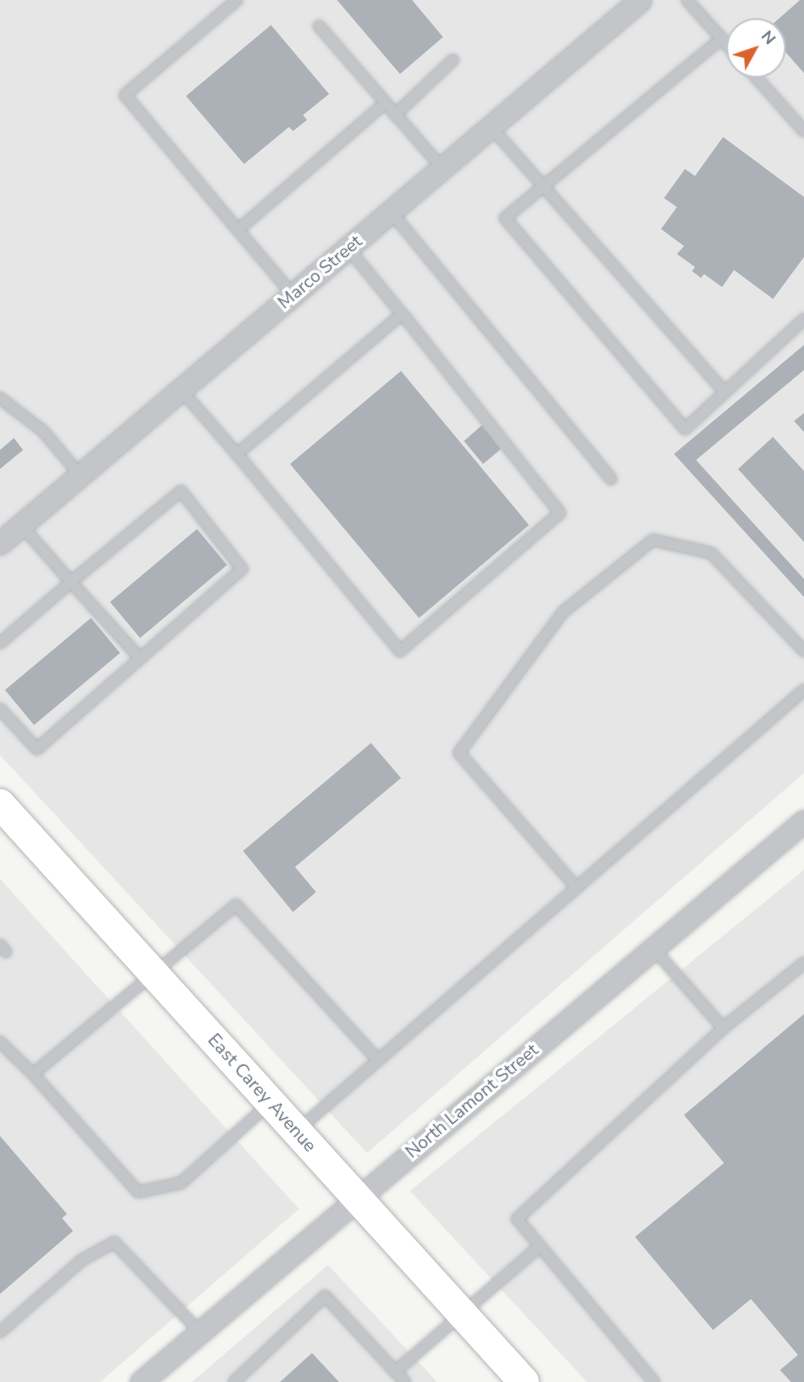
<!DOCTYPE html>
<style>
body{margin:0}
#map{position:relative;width:804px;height:1382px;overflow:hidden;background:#f5f5f1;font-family:"Nunito Sans",sans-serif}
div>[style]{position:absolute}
.built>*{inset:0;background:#e5e6e5}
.building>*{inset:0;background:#abb1b7}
.roads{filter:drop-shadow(0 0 2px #b3b7bb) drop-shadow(0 0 2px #b3b7bb)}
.lane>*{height:10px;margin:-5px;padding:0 5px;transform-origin:5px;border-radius:5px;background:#c3c5c9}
.street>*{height:21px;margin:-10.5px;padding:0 10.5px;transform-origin:10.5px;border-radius:10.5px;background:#c3c5c9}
.secondary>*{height:30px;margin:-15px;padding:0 15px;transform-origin:15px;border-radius:15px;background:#fff}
span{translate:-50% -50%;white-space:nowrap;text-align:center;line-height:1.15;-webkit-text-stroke:6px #fff;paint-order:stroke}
.street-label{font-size:18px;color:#657281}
.north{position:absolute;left:726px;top:18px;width:60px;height:60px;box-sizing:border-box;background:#fff;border:2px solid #c1c7cd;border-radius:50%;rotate:50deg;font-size:16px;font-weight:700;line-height:24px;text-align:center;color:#657281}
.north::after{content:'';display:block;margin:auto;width:21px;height:27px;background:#db622b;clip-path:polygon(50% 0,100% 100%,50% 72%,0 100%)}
</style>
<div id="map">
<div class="built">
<i style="clip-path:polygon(evenodd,0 0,804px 0,804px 773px,367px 1153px,0 755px,0 0,738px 30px,774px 30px,774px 66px,738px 66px,738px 30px)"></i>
<i style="clip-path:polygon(804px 870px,804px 1382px,587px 1382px,410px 1191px)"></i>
<i style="clip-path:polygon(0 879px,299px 1209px,100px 1382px,0 1382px)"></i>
<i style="clip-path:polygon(328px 1265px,437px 1382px,192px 1382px)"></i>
</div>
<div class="building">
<i style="clip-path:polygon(337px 0,412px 0,443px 37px,400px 74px)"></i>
<i style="clip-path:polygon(800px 0,804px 0,804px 73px,774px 39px,774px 30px,766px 30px)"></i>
<i style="clip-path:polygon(271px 25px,329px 94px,303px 115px,307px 120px,293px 131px,289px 127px,244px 164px,186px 96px)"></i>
<i style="clip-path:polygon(723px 137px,804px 197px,804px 257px,773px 299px,734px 270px,722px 287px,704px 274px,701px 278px,692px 271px,695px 267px,677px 254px,684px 246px,661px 229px,677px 207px,664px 198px,685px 169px,695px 176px)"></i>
<i style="clip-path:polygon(804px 345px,804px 370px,696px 460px,804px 579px,804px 597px,674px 454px)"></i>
<i style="clip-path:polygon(401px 371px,529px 525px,419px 618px,290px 464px)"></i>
<i style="clip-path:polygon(804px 413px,804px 432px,794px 421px)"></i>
<i style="clip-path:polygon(482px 425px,501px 449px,483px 464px,464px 441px)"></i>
<i style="clip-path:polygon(773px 437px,804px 471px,804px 542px,738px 469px)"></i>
<i style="clip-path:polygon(14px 438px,23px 450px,0 469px,0 450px)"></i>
<i style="clip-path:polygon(197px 529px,227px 565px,140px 638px,110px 602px)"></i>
<i style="clip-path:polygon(91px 618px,120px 653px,34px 725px,5px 690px)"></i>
<i style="clip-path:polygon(371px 743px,401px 778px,295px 867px,316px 892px,293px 912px,243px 851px)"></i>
<i style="clip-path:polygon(804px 1014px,804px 1382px,791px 1382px,780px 1370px,798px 1355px,751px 1299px,713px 1330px,635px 1237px,724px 1163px,684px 1115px)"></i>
<i style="clip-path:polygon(0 1136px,67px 1214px,62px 1218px,73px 1231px,0 1294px)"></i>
<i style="clip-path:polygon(312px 1353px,339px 1382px,280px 1382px)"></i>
</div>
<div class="roads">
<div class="lane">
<i style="left:237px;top:0;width:147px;rotate:139.7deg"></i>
<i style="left:125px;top:95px;width:176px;rotate:50.1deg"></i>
<i style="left:238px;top:230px;width:194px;rotate:-40.8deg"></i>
<i style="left:687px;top:0;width:76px;rotate:48.2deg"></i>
<i style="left:319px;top:26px;width:188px;rotate:49.1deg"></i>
<i style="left:722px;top:38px;width:282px;rotate:140.3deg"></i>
<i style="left:505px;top:218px;width:277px;rotate:49.5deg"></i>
<i style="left:685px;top:429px;width:162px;rotate:-42.7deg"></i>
<i style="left:746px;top:66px;width:87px;rotate:48.3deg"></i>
<i style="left:395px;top:115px;width:80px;rotate:-43.5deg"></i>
<i style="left:491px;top:127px;width:352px;rotate:48.6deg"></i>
<i style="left:391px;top:212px;width:346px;rotate:50.5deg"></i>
<i style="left:238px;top:230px;width:85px;rotate:49.8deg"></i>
<i style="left:181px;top:390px;width:85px;rotate:48.8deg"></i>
<i style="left:237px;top:454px;width:216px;rotate:-40.3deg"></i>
<i style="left:402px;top:314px;width:85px;rotate:-129.3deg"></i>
<i style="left:0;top:398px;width:54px;rotate:37.5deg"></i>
<i style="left:43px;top:431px;width:57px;rotate:49.9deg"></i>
<i style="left:237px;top:454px;width:256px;rotate:50.4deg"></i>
<i style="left:400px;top:651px;width:211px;rotate:-40.8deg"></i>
<i style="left:560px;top:513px;width:254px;rotate:-128.4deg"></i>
<i style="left:0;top:643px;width:94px;rotate:-40.7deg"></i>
<i style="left:71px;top:582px;width:103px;rotate:47.8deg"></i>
<i style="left:0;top:709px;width:54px;rotate:47.2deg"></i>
<i style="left:37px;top:749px;width:273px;rotate:-41.3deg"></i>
<i style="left:242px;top:569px;width:99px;rotate:-128deg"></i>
<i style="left:181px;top:491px;width:143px;rotate:140.4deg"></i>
<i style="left:71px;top:582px;width:76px;rotate:-131.3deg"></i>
<i style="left:576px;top:887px;width:178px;rotate:-131.1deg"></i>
<i style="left:459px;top:753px;width:175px;rotate:-53.6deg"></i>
<i style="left:563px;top:612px;width:115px;rotate:-38.7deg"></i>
<i style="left:653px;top:540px;width:59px;rotate:12.6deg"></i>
<i style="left:711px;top:553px;width:135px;rotate:46.5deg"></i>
<i style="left:0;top:945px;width:9px;rotate:49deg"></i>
<i style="left:653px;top:948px;width:106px;rotate:48.8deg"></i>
<i style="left:723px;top:1028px;width:104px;rotate:-38.7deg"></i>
<i style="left:0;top:1042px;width:46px;rotate:44.1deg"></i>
<i style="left:33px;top:1074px;width:264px;rotate:-39.8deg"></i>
<i style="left:236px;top:905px;width:209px;rotate:47.5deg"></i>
<i style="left:33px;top:1074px;width:158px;rotate:48.3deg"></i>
<i style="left:138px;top:1192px;width:44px;rotate:-11.8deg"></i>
<i style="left:181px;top:1183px;width:120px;rotate:-42deg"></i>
<i style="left:299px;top:1129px;width:669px;rotate:-41deg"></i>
<i style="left:0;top:1332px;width:109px;rotate:-41.3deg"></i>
<i style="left:82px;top:1260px;width:37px;rotate:-29deg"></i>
<i style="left:114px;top:1242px;width:126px;rotate:46.3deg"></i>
<i style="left:395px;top:1372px;width:192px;rotate:-41deg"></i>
<i style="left:234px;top:1382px;width:125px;rotate:-43.4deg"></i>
<i style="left:325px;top:1296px;width:117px;rotate:47.1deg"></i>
<i style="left:654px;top:1382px;width:213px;rotate:-130deg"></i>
<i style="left:517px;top:1219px;width:281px;rotate:-42.8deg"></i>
</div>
<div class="street">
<i style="left:0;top:543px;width:839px;rotate:-40.31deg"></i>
<i style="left:141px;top:1382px;width:868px;rotate:-40.24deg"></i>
</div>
<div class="secondary">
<i style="left:0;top:804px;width:780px;rotate:47.81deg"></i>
</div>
</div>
<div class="street-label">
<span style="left:320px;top:272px;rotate:-40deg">Marco Street</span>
<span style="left:262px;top:1093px;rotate:48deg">East Carey Avenue</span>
<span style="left:472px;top:1101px;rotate:-40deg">North Lamont Street</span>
</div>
<div class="north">N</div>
</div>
